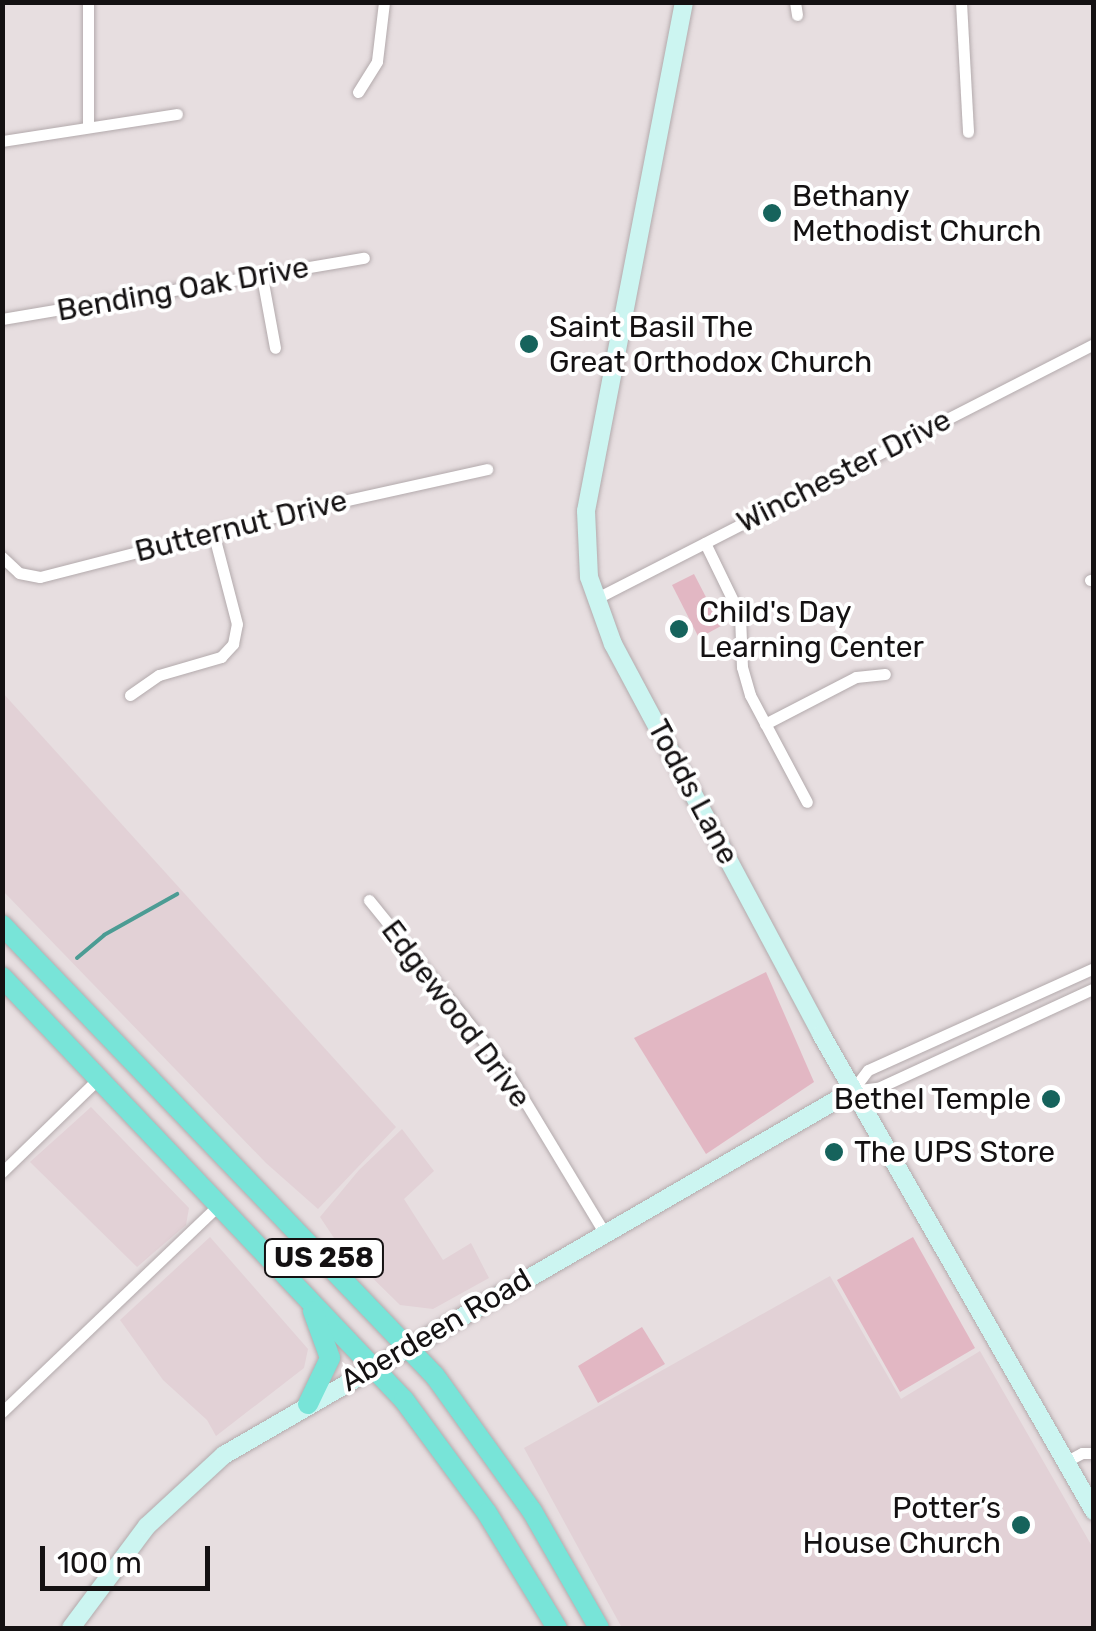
<!DOCTYPE html>
<meta charset="utf-8">
<style>
body{margin:0}
#map{position:relative;width:1096px;height:1631px;overflow:hidden;background:#e7dee0;font-family:Rubik,sans-serif}
div>[style]{position:absolute}
.built>*{inset:0;background:#e2d1d6}
.green>*{inset:0;background:#e2b7c3}
.stream>*{height:4px;margin:-2px;padding:0 2px;transform-origin:2px;border-radius:2px;background:#4c9c94}
.roads{filter:drop-shadow(0 0 2px #b3aaac) drop-shadow(0 0 2px #b3aaac)}
.minor>*{height:11px;margin:-5.5px;padding:0 5.5px;transform-origin:5.5px;border-radius:5.5px;background:#fff}
.secondary>*{height:18px;margin:-9px;padding:0 9px;transform-origin:9px;border-radius:9px;background:#ccf5f1}
.trunk>*{height:20px;margin:-10px;padding:0 10px;transform-origin:10px;border-radius:10px;background:#78e4d8}
.dots>*{width:28px;height:28px;translate:-50% -50%;box-sizing:border-box;border:5px solid #fff;border-radius:50%}
span{translate:-50% -50%;white-space:nowrap;text-align:center;line-height:1.15;-webkit-text-stroke:8px #fff;paint-order:stroke}
.shield-label span{padding:2px 8px;background:#fff;border:2px solid;border-radius:8px;-webkit-text-stroke-width:0}
.shield-label{font-size:28px;color:#141112;font-weight:700}
.poi-label{font-size:30px;color:#141112}
.left{translate:0 -50%;text-align:left}
.right{translate:-100% -50%;text-align:right}
.street-label{font-size:30px;color:#141112}
.frame{position:absolute;inset:0;border:5px solid #141112;pointer-events:none}
.scale{position:absolute;left:40px;top:1546px;width:170px;height:45px;box-sizing:border-box;border:5px solid #141112;border-top:0;padding-left:12px;font-size:30px;line-height:35px;white-space:nowrap;color:#141112;-webkit-text-stroke:8px #fff;paint-order:stroke}
</style>
<div id="map">
<div class="built">
<i style="clip-path:polygon(2px 692px,396px 1127px,318px 1209px,266px 1163px,3px 891px)"></i>
<i style="clip-path:polygon(91px 1107px,189px 1208px,186px 1225px,137px 1267px,30px 1162px)"></i>
<i style="clip-path:polygon(402px 1129px,434px 1171px,404px 1199px,443px 1260px,471px 1243px,489px 1278px,433px 1309px,400px 1305px,338px 1244px,320px 1217px,359px 1170px)"></i>
<i style="clip-path:polygon(210px 1237px,308px 1349px,304px 1368px,216px 1436px,207px 1420px,163px 1380px,120px 1320px)"></i>
<i style="clip-path:polygon(830px 1276px,901px 1399px,980px 1351px,1093px 1548px,1093px 1628px,622px 1628px,524px 1448px)"></i>
</div>
<div class="green">
<i style="clip-path:polygon(694px 574px,721px 626px,699px 638px,672px 585px)"></i>
<i style="clip-path:polygon(766px 972px,814px 1082px,706px 1154px,634px 1038px)"></i>
<i style="clip-path:polygon(913px 1237px,975px 1348px,900px 1392px,837px 1280px)"></i>
<i style="clip-path:polygon(642px 1327px,665px 1364px,598px 1403px,578px 1366px)"></i>
</div>
<div class="stream">
<i style="left:77px;top:958px;width:35px;rotate:-40deg"></i>
<i style="left:104px;top:935px;width:84px;rotate:-29.3deg"></i>
</div>
<div class="roads">
<div class="minor">
<i style="left:795px;top:2px;width:13px;rotate:81deg"></i>
<i style="left:961px;top:2px;width:130px;rotate:86.9deg"></i>
<i style="left:358px;top:92px;width:36px;rotate:-58deg"></i>
<i style="left:377px;top:61px;width:59px;rotate:-83.2deg"></i>
<i style="left:88px;top:127px;width:125px;rotate:-90deg"></i>
<i style="left:2px;top:141px;width:177px;rotate:-8.8deg"></i>
<i style="left:262px;top:277px;width:72px;rotate:79.6deg"></i>
<i style="left:2px;top:319px;width:367px;rotate:-9.6deg"></i>
<i style="left:705px;top:543px;width:80px;rotate:64.1deg"></i>
<i style="left:740px;top:615px;width:52px;rotate:87.8deg"></i>
<i style="left:742px;top:667px;width:29px;rotate:74deg"></i>
<i style="left:750px;top:695px;width:121px;rotate:62deg"></i>
<i style="left:2px;top:557px;width:23px;rotate:43deg"></i>
<i style="left:19px;top:573px;width:21px;rotate:11deg"></i>
<i style="left:40px;top:577px;width:257px;rotate:-14.4deg"></i>
<i style="left:289px;top:513px;width:203px;rotate:-12.5deg"></i>
<i style="left:1090px;top:580px;width:4px;rotate:-14deg"></i>
<i style="left:595px;top:599px;width:560px;rotate:-27.07deg"></i>
<i style="left:130px;top:695px;width:35px;rotate:-35deg"></i>
<i style="left:159px;top:675px;width:65px;rotate:-16.2deg"></i>
<i style="left:221px;top:657px;width:18px;rotate:-47deg"></i>
<i style="left:233px;top:644px;width:20px;rotate:-79deg"></i>
<i style="left:237px;top:624px;width:95px;rotate:-104.6deg"></i>
<i style="left:765px;top:724px;width:102px;rotate:-27.3deg"></i>
<i style="left:856px;top:677px;width:29px;rotate:-6deg"></i>
<i style="left:369px;top:900px;width:216px;rotate:51deg"></i>
<i style="left:505px;top:1068px;width:192px;rotate:58.9deg"></i>
<i style="left:852px;top:1091px;width:26px;rotate:-53deg"></i>
<i style="left:868px;top:1070px;width:248px;rotate:-24.3deg"></i>
<i style="left:852px;top:1091px;width:26px;rotate:-7deg"></i>
<i style="left:878px;top:1088px;width:238px;rotate:-24.8deg"></i>
<i style="left:2px;top:1172px;width:135px;rotate:-44.1deg"></i>
<i style="left:2px;top:1412px;width:301px;rotate:-43.7deg"></i>
<i style="left:1065px;top:1462px;width:19px;rotate:-28deg"></i>
<i style="left:1082px;top:1453px;width:12px"></i>
</div>
<div class="secondary">
<i style="left:684px;top:2px;width:518px;rotate:100.9deg"></i>
<i style="left:586px;top:511px;width:66px;rotate:87.4deg"></i>
<i style="left:589px;top:577px;width:71px;rotate:70.3deg"></i>
<i style="left:613px;top:644px;width:442px;rotate:61.9deg"></i>
<i style="left:821px;top:1034px;width:550px;rotate:60.22deg"></i>
<i style="left:71px;top:1628px;width:127px;rotate:-53.3deg"></i>
<i style="left:147px;top:1526px;width:105px;rotate:-42.7deg"></i>
<i style="left:224px;top:1455px;width:726px;rotate:-30.1deg"></i>
</div>
<div class="trunk">
<i style="left:2px;top:925px;width:625px;rotate:46.17deg"></i>
<i style="left:435px;top:1376px;width:166px;rotate:54.3deg"></i>
<i style="left:532px;top:1511px;width:135px;rotate:60.2deg"></i>
<i style="left:2px;top:977px;width:584px;rotate:46.46deg"></i>
<i style="left:404px;top:1400px;width:140px;rotate:53.7deg"></i>
<i style="left:487px;top:1513px;width:135px;rotate:58.7deg"></i>
<i style="left:308px;top:1404px;width:51px;rotate:-64.4deg"></i>
<i style="left:330px;top:1358px;width:50px;rotate:-109.9deg"></i>
</div>
</div>
<div class="dots">
<i style="left:772px;top:213px;background:#16635c"></i>
<i style="left:529px;top:344px;background:#16635c"></i>
<i style="left:679px;top:629px;background:#16635c"></i>
<i style="left:1051px;top:1099px;background:#16635c"></i>
<i style="left:834px;top:1152px;background:#16635c"></i>
<i style="left:1021px;top:1525px;background:#16635c"></i>
</div>
<div class="shield-label">
<span style="left:324px;top:1258px">US 258</span>
</div>
<div class="poi-label">
<span class="left" style="left:792px;top:213px">Bethany<br>Methodist Church</span>
<span class="left" style="left:549px;top:344px">Saint Basil The<br>Great Orthodox Church</span>
<span class="left" style="left:699px;top:629px">Child's Day<br>Learning Center</span>
<span class="right" style="left:1031px;top:1099px">Bethel Temple</span>
<span class="left" style="left:854px;top:1152px">The UPS Store</span>
<span class="right" style="left:1001px;top:1525px">Potter’s<br>House Church</span>
</div>
<div class="street-label">
<span style="left:183px;top:289px;rotate:-10deg">Bending Oak Drive</span>
<span style="left:844px;top:471px;rotate:-27deg">Winchester Drive</span>
<span style="left:241px;top:526px;rotate:-14deg">Butternut Drive</span>
<span style="left:693px;top:792px;rotate:62deg">Todds Lane</span>
<span style="left:456px;top:1014px;rotate:53deg">Edgewood Drive</span>
<span style="left:436px;top:1330px;rotate:-30deg">Aberdeen Road</span>
</div>
<div class="frame"></div>
<div class="scale">100 m</div>
</div>
